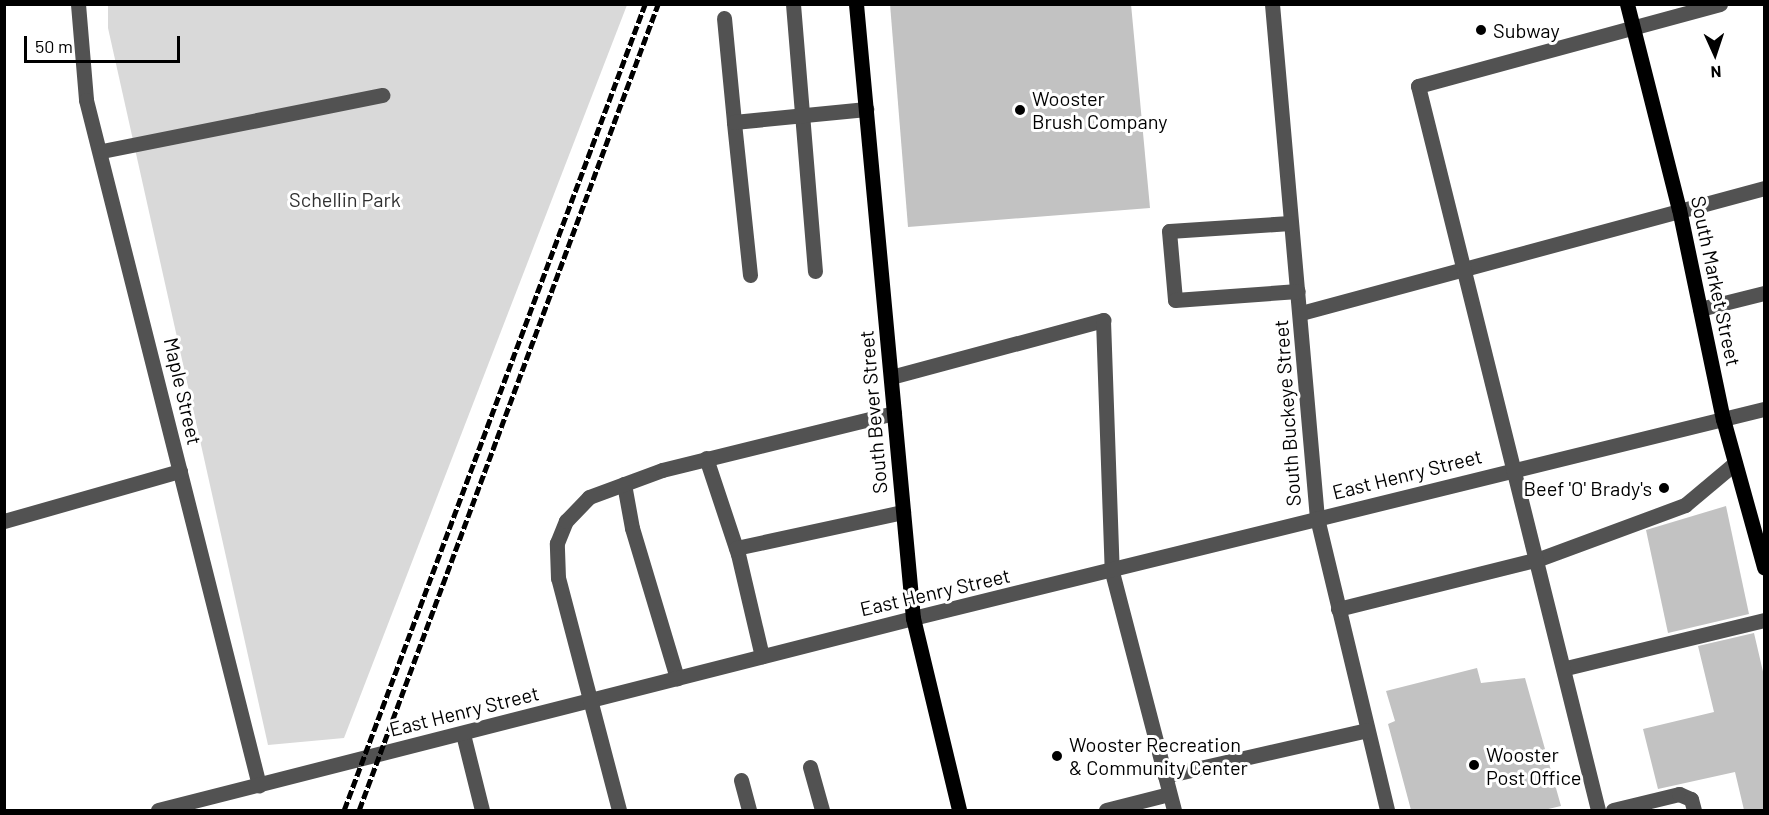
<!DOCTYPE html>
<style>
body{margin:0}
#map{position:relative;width:1769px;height:815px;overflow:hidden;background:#fff;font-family:Barlow,sans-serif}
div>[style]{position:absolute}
.green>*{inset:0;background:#d9d9d9}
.building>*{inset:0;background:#c2c2c2}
.minor>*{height:15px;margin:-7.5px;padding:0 7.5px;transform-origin:7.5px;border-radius:7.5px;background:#525252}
.major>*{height:15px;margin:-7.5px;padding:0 7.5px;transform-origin:7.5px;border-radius:7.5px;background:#000}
.rail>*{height:4.5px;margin-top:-2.25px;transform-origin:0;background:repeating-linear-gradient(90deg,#000 0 9px,transparent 0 12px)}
.dots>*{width:16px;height:16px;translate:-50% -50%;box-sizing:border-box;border:3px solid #fff;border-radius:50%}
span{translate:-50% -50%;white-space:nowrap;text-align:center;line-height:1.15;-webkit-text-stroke:6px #fff;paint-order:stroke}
.poi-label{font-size:20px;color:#000}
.left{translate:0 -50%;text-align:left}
.right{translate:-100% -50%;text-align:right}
.park-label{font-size:20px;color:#303030}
.street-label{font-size:20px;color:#000}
.frame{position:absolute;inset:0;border:6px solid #000;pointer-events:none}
.north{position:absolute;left:1685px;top:24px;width:60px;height:60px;-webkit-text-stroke:4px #fff;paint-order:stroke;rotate:177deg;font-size:16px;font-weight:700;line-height:24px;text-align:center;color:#000}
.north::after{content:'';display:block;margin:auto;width:21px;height:27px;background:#000;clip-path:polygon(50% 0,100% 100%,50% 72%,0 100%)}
.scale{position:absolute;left:24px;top:36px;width:156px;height:27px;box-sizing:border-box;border:3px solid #000;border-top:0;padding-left:8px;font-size:18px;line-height:21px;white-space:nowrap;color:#000;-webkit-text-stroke:4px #fff;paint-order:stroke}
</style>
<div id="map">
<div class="green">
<i style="clip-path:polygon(108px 5px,627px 5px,344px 738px,268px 745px,108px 28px)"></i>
</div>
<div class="building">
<i style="clip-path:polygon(890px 4px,1131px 4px,1150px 208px,908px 227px)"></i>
<i style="clip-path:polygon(1726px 506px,1749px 614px,1668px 633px,1646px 530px)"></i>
<i style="clip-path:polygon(1754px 633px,1764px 676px,1764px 810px,1744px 810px,1735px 772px,1658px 789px,1643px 729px,1714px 712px,1698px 646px)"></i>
<i style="clip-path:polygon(1477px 668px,1481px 683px,1525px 678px,1561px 806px,1544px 810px,1411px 810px,1388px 724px,1395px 721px,1386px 691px)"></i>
</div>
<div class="minor">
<i style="left:78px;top:4px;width:96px;rotate:85.2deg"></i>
<i style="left:86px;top:100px;width:707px;rotate:75.83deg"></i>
<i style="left:793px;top:4px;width:268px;rotate:85.3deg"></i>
<i style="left:1272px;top:4px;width:516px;rotate:85deg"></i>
<i style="left:1317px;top:518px;width:300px;rotate:76.5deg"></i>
<i style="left:724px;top:18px;width:104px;rotate:84.5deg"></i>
<i style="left:102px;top:151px;width:286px;rotate:-11.3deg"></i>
<i style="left:1290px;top:223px;width:121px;rotate:176.2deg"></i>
<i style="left:1169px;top:231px;width:69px;rotate:85deg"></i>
<i style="left:1175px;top:300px;width:123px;rotate:-4.2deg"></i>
<i style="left:750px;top:275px;width:154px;rotate:-96deg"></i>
<i style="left:734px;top:122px;width:133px;rotate:-5.6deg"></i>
<i style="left:1700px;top:309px;width:66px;rotate:-14deg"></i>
<i style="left:1301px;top:313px;width:480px;rotate:-15.1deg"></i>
<i style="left:891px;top:377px;width:220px;rotate:-15deg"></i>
<i style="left:1103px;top:320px;width:252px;rotate:88deg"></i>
<i style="left:1112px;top:572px;width:246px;rotate:75.4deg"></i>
<i style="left:706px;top:458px;width:101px;rotate:71.6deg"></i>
<i style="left:738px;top:554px;width:105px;rotate:76.8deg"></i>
<i style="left:624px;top:484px;width:45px;rotate:79.7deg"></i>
<i style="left:632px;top:528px;width:157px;rotate:73.3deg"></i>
<i style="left:4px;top:521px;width:183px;rotate:-15.9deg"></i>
<i style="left:736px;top:548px;width:171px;rotate:-12.2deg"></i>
<i style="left:1338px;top:609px;width:207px;rotate:-14deg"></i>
<i style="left:1539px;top:559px;width:156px;rotate:-20.3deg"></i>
<i style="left:1685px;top:505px;width:65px;rotate:-40deg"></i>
<i style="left:1566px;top:668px;width:204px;rotate:-13.6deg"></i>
<i style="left:463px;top:734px;width:78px;rotate:76deg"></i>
<i style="left:810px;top:767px;width:45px;rotate:74.4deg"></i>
<i style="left:1165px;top:776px;width:207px;rotate:-12.8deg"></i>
<i style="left:741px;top:780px;width:31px;rotate:75deg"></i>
<i style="left:158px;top:810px;width:779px;rotate:-14.27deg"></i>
<i style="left:913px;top:618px;width:876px;rotate:-13.8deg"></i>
<i style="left:619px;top:810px;width:240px;rotate:-104.7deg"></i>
<i style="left:558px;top:578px;width:35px;rotate:-92deg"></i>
<i style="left:557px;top:543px;width:24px;rotate:-68deg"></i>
<i style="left:566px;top:521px;width:33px;rotate:-46deg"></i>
<i style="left:589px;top:497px;width:78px;rotate:-20.3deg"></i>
<i style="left:662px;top:470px;width:239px;rotate:-13.8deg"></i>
<i style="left:1106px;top:810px;width:65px;rotate:-14.3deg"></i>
<i style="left:1598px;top:810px;width:746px;rotate:-103.96deg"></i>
<i style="left:1418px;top:86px;width:313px;rotate:-15.2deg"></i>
<i style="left:1613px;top:810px;width:68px;rotate:-13.6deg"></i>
<i style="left:1679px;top:794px;width:13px;rotate:23deg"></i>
<i style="left:1691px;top:799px;width:11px;rotate:75deg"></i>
</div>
<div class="major">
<i style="left:856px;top:4px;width:617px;rotate:84.7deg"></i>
<i style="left:913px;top:618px;width:197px;rotate:76.5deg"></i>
<i style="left:1627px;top:4px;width:211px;rotate:75.8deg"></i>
<i style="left:1679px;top:209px;width:215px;rotate:78.2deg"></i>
<i style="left:1723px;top:419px;width:154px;rotate:74.5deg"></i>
</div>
<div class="rail">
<i style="left:344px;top:810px;width:860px;rotate:-69.52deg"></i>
<i style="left:359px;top:810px;width:860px;rotate:-69.65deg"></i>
</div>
<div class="dots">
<i style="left:1481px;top:30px;background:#000"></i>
<i style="left:1020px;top:110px;background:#000"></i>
<i style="left:1664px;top:488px;background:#000"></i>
<i style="left:1057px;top:756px;background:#000"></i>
<i style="left:1474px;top:765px;background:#000"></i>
</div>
<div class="poi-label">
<span class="left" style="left:1493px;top:30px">Subway</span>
<span class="left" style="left:1032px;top:110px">Wooster<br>Brush Company</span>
<span class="right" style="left:1652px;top:488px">Beef 'O' Brady's</span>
<span class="left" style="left:1069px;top:756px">Wooster Recreation<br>&amp; Community Center</span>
<span class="left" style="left:1486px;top:766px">Wooster<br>Post Office</span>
</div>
<div class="park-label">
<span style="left:345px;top:199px">Schellin Park</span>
</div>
<div class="street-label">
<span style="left:1716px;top:281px;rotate:78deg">South Market Street</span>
<span style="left:183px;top:391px;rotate:77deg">Maple Street</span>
<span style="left:873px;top:412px;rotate:-95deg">South Bever Street</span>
<span style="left:1287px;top:413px;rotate:-94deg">South Buckeye Street</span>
<span style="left:1407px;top:474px;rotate:-14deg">East Henry Street</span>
<span style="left:935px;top:592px;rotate:-13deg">East Henry Street</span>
<span style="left:464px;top:711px;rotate:-14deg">East Henry Street</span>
</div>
<div class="frame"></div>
<div class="north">N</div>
<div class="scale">50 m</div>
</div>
